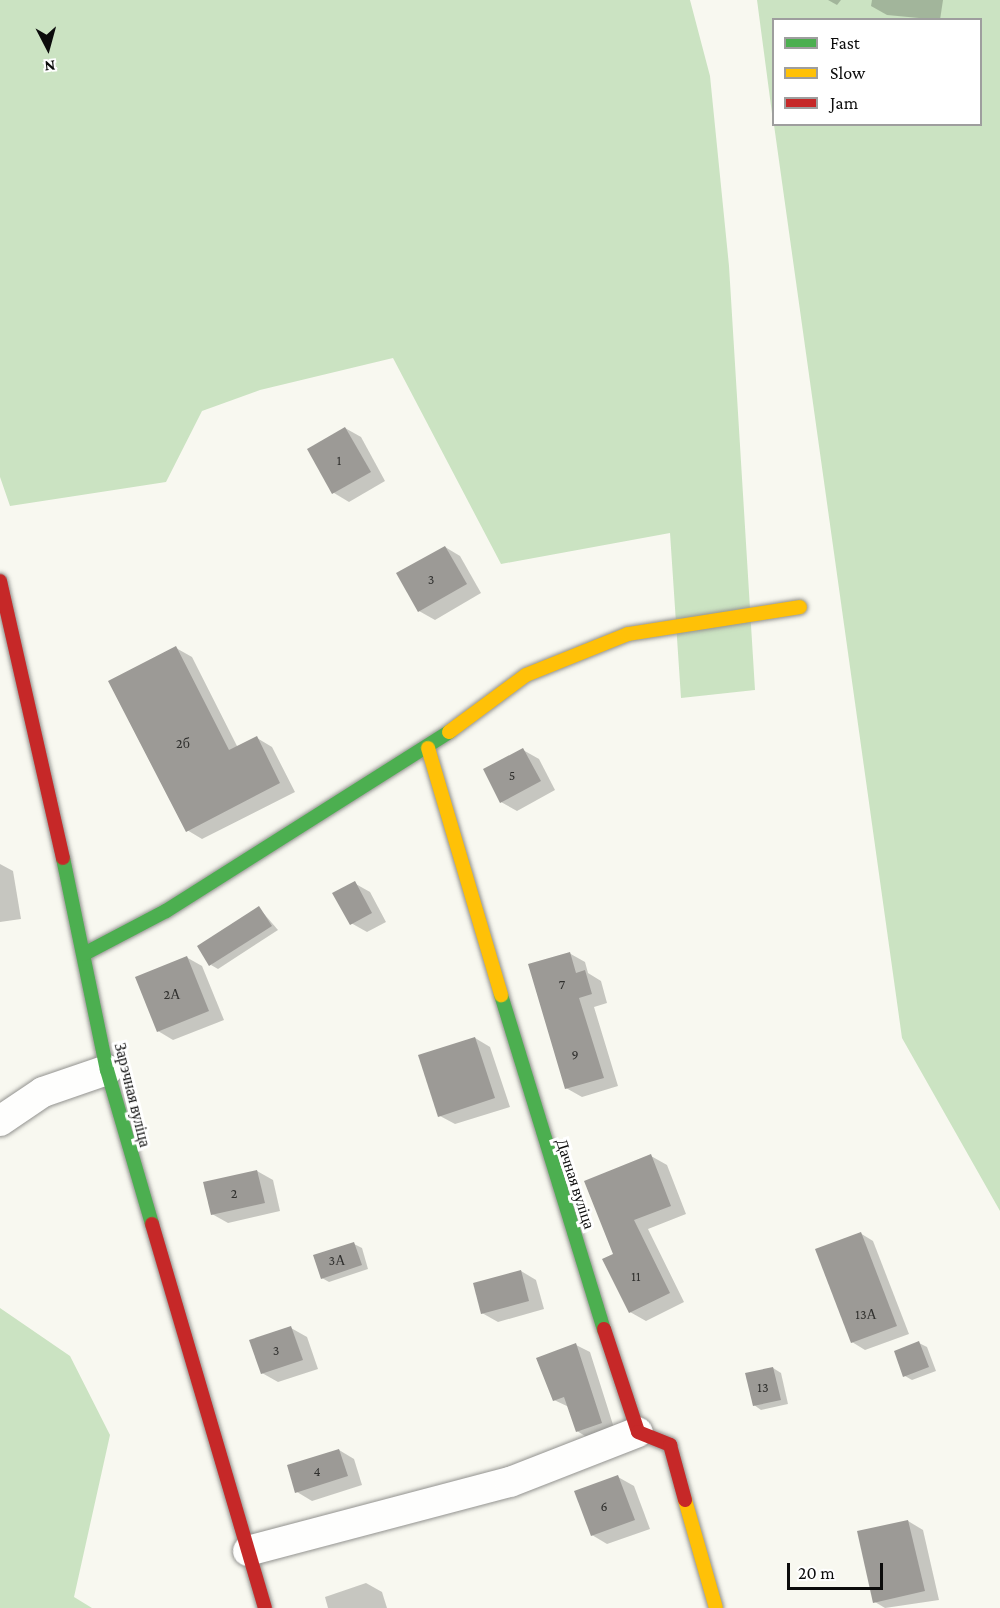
<!DOCTYPE html>
<meta charset="utf-8">
<style>
body{margin:0}
#map{position:relative;width:1000px;height:1608px;overflow:hidden;background:#f8f8f0;font-family:"Crimson Pro",serif}
div>[style]{position:absolute}
.forest>*{inset:0;background:#cbe3c2}
.shadow>*{inset:0;background:#0003}
.building>*{inset:0;background:#9c9a96}
.roads{filter:drop-shadow(0 0 2px #92928f) drop-shadow(0 0 2px #92928f)}
.street>*{height:30px;margin:-15px;padding:0 15px;transform-origin:15px;border-radius:15px;background:#fefefd}
.fast>*{height:14px;margin:-7px;padding:0 7px;transform-origin:7px;border-radius:7px;background:#4caf50}
.slow>*{height:14px;margin:-7px;padding:0 7px;transform-origin:7px;border-radius:7px;background:#ffc107}
.jam>*{height:14px;margin:-7px;padding:0 7px;transform-origin:7px;border-radius:7px;background:#c62828}
span{translate:-50% -50%;white-space:nowrap;text-align:center;line-height:1.15;-webkit-text-stroke:6px #fff;paint-order:stroke}
.number-label{font-size:14px;color:#30302e}
.number-label span{-webkit-text-stroke-width:0}
.street-label{font-size:16px;color:#0c0c0c}
.legend{position:absolute;left:772px;top:18px;width:210px;height:108px;box-sizing:border-box;background:#fff;border:2px solid #9e9e9e;margin:0;padding:8px 10px;list-style:none;font-size:18px;color:#0c0c0c}
.legend li{display:flex;align-items:center;gap:12px;height:30px}
.legend b{width:30px;border:2px solid #9e9e9e}
.north{position:absolute;left:18px;top:18px;width:60px;height:60px;-webkit-text-stroke:4px #fff;paint-order:stroke;rotate:174deg;font-size:16px;font-weight:700;line-height:24px;text-align:center;color:#0c0c0c}
.north::after{content:'';display:block;margin:auto;width:21px;height:27px;background:#0c0c0c;clip-path:polygon(50% 0,100% 100%,50% 72%,0 100%)}
.scale{position:absolute;left:787px;top:1563px;width:96px;height:27px;box-sizing:border-box;border:3px solid #0c0c0c;border-top:0;padding-left:8px;font-size:18px;line-height:21px;white-space:nowrap;color:#0c0c0c;-webkit-text-stroke:4px #fff;paint-order:stroke}
</style>
<div id="map">
<div class="forest">
<i style="clip-path:polygon(0 0,690px 0,710px 76px,729px 266px,755px 690px,681px 698px,670px 533px,501px 564px,393px 358px,260px 390px,202px 411px,166px 482px,10px 506px,0 477px)"></i>
<i style="clip-path:polygon(757px 0,1000px 0,1000px 1211px,902px 1038px,774px 125px,980px 124px,980px 20px,774px 20px,773px 121px)"></i>
<i style="clip-path:polygon(0 1308px,70px 1356px,110px 1435px,74px 1597px,92px 1608px,0 1608px)"></i>
</div>
<div class="shadow">
<i style="clip-path:polygon(828px 0,841px 0,837px 5px)"></i>
<i style="clip-path:polygon(872px 0,943px 0,940px 20px,887px 15px,871px 6px)"></i>
<i style="clip-path:polygon(345px 428px,361px 437px,385px 481px,349px 502px,334px 493px)"></i>
<i style="clip-path:polygon(445px 547px,460px 556px,481px 593px,435px 620px,419px 611px)"></i>
<i style="clip-path:polygon(176px 648px,192px 657px,238px 748px,257px 738px,272px 747px,295px 792px,202px 839px,187px 830px)"></i>
<i style="clip-path:polygon(523px 750px,539px 759px,555px 790px,517px 811px,501px 802px)"></i>
<i style="clip-path:polygon(0 864px,13px 871px,21px 919px,0 922px)"></i>
<i style="clip-path:polygon(354px 883px,370px 892px,386px 922px,367px 932px,351px 923px)"></i>
<i style="clip-path:polygon(259px 908px,278px 930px,218px 969px,211px 965px)"></i>
<i style="clip-path:polygon(569px 953px,585px 962px,588px 973px,601px 981px,607px 1003px,594px 1007px,618px 1086px,582px 1097px,566px 1088px)"></i>
<i style="clip-path:polygon(186px 957px,202px 966px,224px 1020px,173px 1040px,158px 1031px)"></i>
<i style="clip-path:polygon(475px 1038px,490px 1047px,510px 1107px,455px 1124px,440px 1116px)"></i>
<i style="clip-path:polygon(651px 1156px,667px 1165px,686px 1214px,648px 1229px,684px 1302px,646px 1321px,630px 1312px,615px 1255px)"></i>
<i style="clip-path:polygon(257px 1171px,273px 1180px,280px 1211px,228px 1223px,212px 1214px)"></i>
<i style="clip-path:polygon(860px 1233px,873px 1241px,909px 1334px,865px 1350px,852px 1342px)"></i>
<i style="clip-path:polygon(354px 1244px,362px 1248px,368px 1269px,329px 1282px,322px 1278px)"></i>
<i style="clip-path:polygon(521px 1271px,536px 1280px,544px 1309px,498px 1322px,482px 1313px)"></i>
<i style="clip-path:polygon(291px 1328px,307px 1337px,318px 1369px,278px 1382px,262px 1373px)"></i>
<i style="clip-path:polygon(919px 1343px,927px 1347px,936px 1371px,912px 1380px,905px 1376px)"></i>
<i style="clip-path:polygon(576px 1345px,590px 1352px,615px 1431px,590px 1439px,577px 1431px,569px 1407px,554px 1400px)"></i>
<i style="clip-path:polygon(773px 1368px,781px 1373px,788px 1404px,761px 1410px,754px 1405px)"></i>
<i style="clip-path:polygon(339px 1450px,354px 1459px,362px 1485px,312px 1501px,297px 1492px)"></i>
<i style="clip-path:polygon(618px 1477px,634px 1486px,650px 1529px,607px 1544px,592px 1535px)"></i>
<i style="clip-path:polygon(908px 1521px,923px 1530px,939px 1600px,885px 1608px,875px 1602px)"></i>
<i style="clip-path:polygon(366px 1583px,382px 1592px,387px 1608px,328px 1608px,325px 1597px)"></i>
</div>
<div class="building">
<i style="clip-path:polygon(345px 427px,371px 472px,332px 494px,307px 449px)"></i>
<i style="clip-path:polygon(445px 546px,467px 584px,418px 612px,396px 573px)"></i>
<i style="clip-path:polygon(176px 646px,229px 750px,257px 736px,280px 783px,186px 832px,108px 681px)"></i>
<i style="clip-path:polygon(523px 748px,541px 781px,500px 803px,483px 769px)"></i>
<i style="clip-path:polygon(355px 881px,372px 913px,350px 925px,332px 893px)"></i>
<i style="clip-path:polygon(259px 906px,272px 926px,209px 966px,197px 946px)"></i>
<i style="clip-path:polygon(570px 952px,576px 973px,585px 970px,592px 994px,579px 998px,604px 1078px,565px 1089px,528px 964px)"></i>
<i style="clip-path:polygon(187px 956px,209px 1011px,157px 1032px,135px 977px)"></i>
<i style="clip-path:polygon(475px 1037px,495px 1098px,438px 1117px,418px 1055px)"></i>
<i style="clip-path:polygon(651px 1154px,671px 1206px,634px 1220px,670px 1293px,629px 1313px,602px 1259px,613px 1254px,584px 1181px)"></i>
<i style="clip-path:polygon(257px 1170px,265px 1203px,211px 1215px,203px 1182px)"></i>
<i style="clip-path:polygon(861px 1232px,897px 1326px,851px 1343px,815px 1249px)"></i>
<i style="clip-path:polygon(354px 1242px,362px 1265px,321px 1279px,313px 1255px)"></i>
<i style="clip-path:polygon(521px 1270px,529px 1301px,481px 1314px,473px 1283px)"></i>
<i style="clip-path:polygon(291px 1326px,303px 1360px,261px 1374px,249px 1340px)"></i>
<i style="clip-path:polygon(919px 1341px,929px 1367px,903px 1377px,894px 1351px)"></i>
<i style="clip-path:polygon(576px 1343px,602px 1423px,576px 1432px,564px 1397px,553px 1401px,536px 1358px)"></i>
<i style="clip-path:polygon(773px 1367px,781px 1400px,753px 1406px,745px 1373px)"></i>
<i style="clip-path:polygon(339px 1449px,348px 1476px,295px 1493px,287px 1465px)"></i>
<i style="clip-path:polygon(618px 1475px,635px 1520px,591px 1536px,574px 1491px)"></i>
<i style="clip-path:polygon(908px 1520px,925px 1591px,873px 1603px,857px 1531px)"></i>
</div>
<div class="roads">
<div class="street">
<i style="left:0;top:1121px;width:52px;rotate:-34deg"></i>
<i style="left:43px;top:1092px;width:68px;rotate:-19deg"></i>
<i style="left:248px;top:1551px;width:271px;rotate:-14.8deg"></i>
<i style="left:510px;top:1482px;width:137px;rotate:-21.3deg"></i>
</div>
<div class="fast">
<i style="left:63px;top:858px;width:217px;rotate:78.3deg"></i>
<i style="left:107px;top:1070px;width:160px;rotate:73.7deg"></i>
<i style="left:84px;top:954px;width:93px;rotate:-27.7deg"></i>
<i style="left:166px;top:911px;width:335px;rotate:-32.3deg"></i>
<i style="left:501px;top:995px;width:350px;rotate:72.9deg"></i>
</div>
<div class="slow">
<i style="left:449px;top:732px;width:96px;rotate:-36.5deg"></i>
<i style="left:526px;top:675px;width:110px;rotate:-21.9deg"></i>
<i style="left:628px;top:634px;width:174px;rotate:-8.9deg"></i>
<i style="left:428px;top:748px;width:258px;rotate:73.5deg"></i>
<i style="left:685px;top:1500px;width:112px;rotate:74deg"></i>
</div>
<div class="jam">
<i style="left:0;top:581px;width:284px;rotate:77.2deg"></i>
<i style="left:152px;top:1224px;width:400px;rotate:73.6deg"></i>
<i style="left:604px;top:1329px;width:108px;rotate:71.7deg"></i>
<i style="left:638px;top:1432px;width:35px;rotate:22deg"></i>
<i style="left:670px;top:1445px;width:57px;rotate:74.7deg"></i>
</div>
</div>
<div class="number-label">
<span style="left:339px;top:460px">1</span>
<span style="left:431px;top:579px">3</span>
<span style="left:183px;top:743px">2б</span>
<span style="left:512px;top:775px">5</span>
<span style="left:562px;top:984px">7</span>
<span style="left:172px;top:994px">2А</span>
<span style="left:575px;top:1054px">9</span>
<span style="left:234px;top:1193px">2</span>
<span style="left:337px;top:1260px">3А</span>
<span style="left:636px;top:1276px">11</span>
<span style="left:866px;top:1314px">13А</span>
<span style="left:276px;top:1350px">3</span>
<span style="left:763px;top:1387px">13</span>
<span style="left:317px;top:1471px">4</span>
<span style="left:604px;top:1506px">6</span>
</div>
<div class="street-label">
<span style="left:132px;top:1095px;rotate:76deg">Зарэчная вуліца</span>
<span style="left:575px;top:1184px;rotate:72deg">Дачная вуліца</span>
</div>
<ul class="legend">
<li><b style="height:8px;background:#4caf50"></b>Fast</li>
<li><b style="height:8px;background:#ffc107"></b>Slow</li>
<li><b style="height:8px;background:#c62828"></b>Jam</li>
</ul>
<div class="north">N</div>
<div class="scale">20 m</div>
</div>
